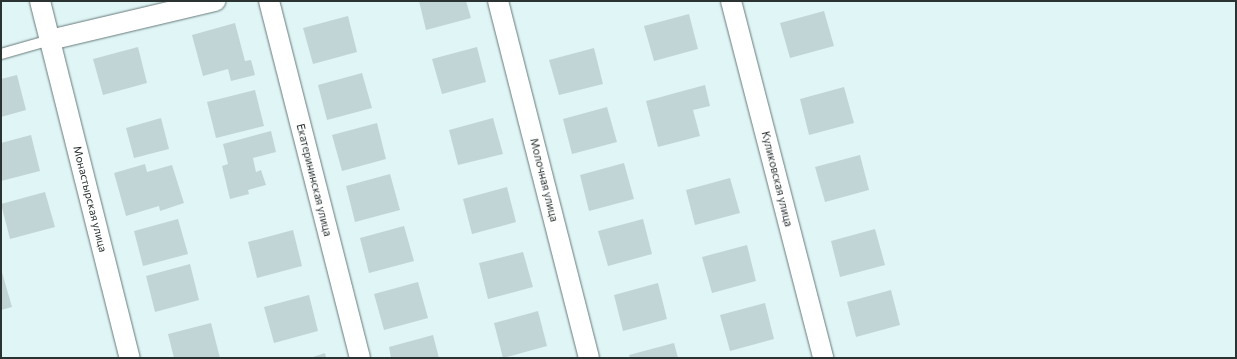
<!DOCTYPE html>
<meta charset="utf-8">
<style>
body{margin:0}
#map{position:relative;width:1237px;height:359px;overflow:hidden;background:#e0f5f6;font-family:Commissioner,sans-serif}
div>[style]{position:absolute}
.building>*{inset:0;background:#c1d5d6}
.roads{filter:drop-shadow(0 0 1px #667979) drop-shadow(0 0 1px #667979)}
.lane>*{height:10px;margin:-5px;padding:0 5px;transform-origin:5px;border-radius:5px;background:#fff}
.street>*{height:20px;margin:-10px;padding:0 10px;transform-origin:10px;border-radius:10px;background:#fff}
span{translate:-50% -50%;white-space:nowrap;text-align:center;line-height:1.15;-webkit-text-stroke:3px #fff;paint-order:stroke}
.street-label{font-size:11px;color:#2a3232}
.frame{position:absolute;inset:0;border:2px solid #2a3232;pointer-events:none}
</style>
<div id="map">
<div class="building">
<i style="clip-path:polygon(419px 1px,466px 1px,471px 18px,426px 30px)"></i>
<i style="clip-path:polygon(824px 11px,834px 46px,790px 58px,780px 23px)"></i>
<i style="clip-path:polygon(689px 14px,698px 49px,654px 61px,644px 26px)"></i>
<i style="clip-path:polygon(348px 16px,357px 52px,313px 64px,303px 28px)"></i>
<i style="clip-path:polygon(235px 23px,245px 61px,251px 60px,255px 75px,231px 81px,228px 69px,203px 76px,192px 35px)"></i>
<i style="clip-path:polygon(138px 47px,147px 83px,103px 95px,93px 59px)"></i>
<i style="clip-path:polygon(477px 47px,486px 82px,442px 94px,432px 59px)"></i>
<i style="clip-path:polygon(594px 48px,603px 84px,559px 95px,549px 60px)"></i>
<i style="clip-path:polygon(362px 73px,372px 108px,327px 120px,318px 85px)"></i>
<i style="clip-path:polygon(17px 75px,26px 110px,1px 117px,1px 79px)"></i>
<i style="clip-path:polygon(705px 85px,710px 106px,693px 110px,700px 136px,658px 147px,646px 101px)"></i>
<i style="clip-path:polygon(844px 87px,854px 123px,809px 135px,800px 99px)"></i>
<i style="clip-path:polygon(255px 90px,264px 126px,216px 138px,207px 102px)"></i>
<i style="clip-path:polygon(607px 107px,617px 142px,572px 154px,563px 119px)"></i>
<i style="clip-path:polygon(161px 118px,169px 149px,134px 158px,126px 128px)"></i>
<i style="clip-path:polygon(493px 118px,503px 154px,458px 165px,449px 130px)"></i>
<i style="clip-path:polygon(377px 123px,386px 159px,342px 171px,332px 135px)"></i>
<i style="clip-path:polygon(271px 131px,276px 152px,253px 158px,256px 172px,261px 170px,266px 185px,248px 190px,249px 194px,230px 199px,222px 166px,228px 164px,223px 144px)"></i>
<i style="clip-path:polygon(31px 135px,40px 171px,1px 181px,1px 143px)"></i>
<i style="clip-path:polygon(860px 155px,869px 190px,825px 202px,815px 167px)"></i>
<i style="clip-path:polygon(624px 163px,634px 199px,589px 211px,580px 175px)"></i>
<i style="clip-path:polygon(145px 164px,147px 172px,172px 165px,184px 203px,160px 211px,159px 206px,126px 216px,114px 173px)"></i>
<i style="clip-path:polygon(390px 174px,400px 210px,355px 222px,346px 186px)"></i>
<i style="clip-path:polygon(730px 178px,740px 213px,695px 225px,686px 190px)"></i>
<i style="clip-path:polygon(507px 187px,516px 222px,472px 234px,463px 199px)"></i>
<i style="clip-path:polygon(45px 192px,55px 227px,10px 239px,1px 204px)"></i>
<i style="clip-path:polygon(178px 219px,188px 254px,143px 266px,134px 231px)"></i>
<i style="clip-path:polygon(643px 219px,652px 254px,608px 266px,598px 231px)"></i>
<i style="clip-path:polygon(404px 226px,414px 261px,369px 273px,360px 238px)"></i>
<i style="clip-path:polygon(875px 229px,885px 265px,840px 277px,831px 241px)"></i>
<i style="clip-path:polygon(293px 230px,302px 266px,257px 278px,248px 242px)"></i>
<i style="clip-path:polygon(747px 245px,756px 281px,712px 293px,702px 257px)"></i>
<i style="clip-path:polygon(523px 252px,533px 287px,488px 299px,479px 263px)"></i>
<i style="clip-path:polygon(190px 264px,199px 300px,155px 312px,146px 276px)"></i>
<i style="clip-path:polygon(1px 269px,12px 307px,1px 310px)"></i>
<i style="clip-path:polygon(418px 282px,428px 318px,384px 330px,374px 294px)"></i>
<i style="clip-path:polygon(658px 283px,667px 319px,623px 331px,614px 295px)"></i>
<i style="clip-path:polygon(891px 290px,900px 325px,856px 337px,847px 302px)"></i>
<i style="clip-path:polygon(309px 295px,318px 331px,274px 343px,264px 307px)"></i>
<i style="clip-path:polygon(765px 303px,774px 339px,730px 351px,720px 315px)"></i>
<i style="clip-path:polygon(538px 311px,547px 346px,503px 358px,494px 323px)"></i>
<i style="clip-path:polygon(211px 323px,220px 358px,174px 358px,168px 334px)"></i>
<i style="clip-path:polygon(433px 335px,439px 358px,391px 358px,389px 347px)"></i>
<i style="clip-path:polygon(674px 343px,678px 358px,630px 358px,629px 355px)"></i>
<i style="clip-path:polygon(325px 353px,326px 358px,310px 358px)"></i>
</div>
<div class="roads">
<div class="lane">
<i style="left:1px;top:54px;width:51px;rotate:-15.9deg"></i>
</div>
<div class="street">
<i style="left:40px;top:1px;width:368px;rotate:75.9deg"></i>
<i style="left:269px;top:1px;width:368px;rotate:75.7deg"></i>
<i style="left:498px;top:1px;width:368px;rotate:75.7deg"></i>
<i style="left:731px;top:1px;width:369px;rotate:75.5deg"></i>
<i style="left:50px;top:40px;width:170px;rotate:-13.3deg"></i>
</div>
</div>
<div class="street-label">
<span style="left:777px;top:179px;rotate:76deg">Куликовская улица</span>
<span style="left:314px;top:180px;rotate:76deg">Екатерининская улица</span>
<span style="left:544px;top:180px;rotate:76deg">Молочная улица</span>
<span style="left:90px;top:199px;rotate:76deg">Монастырская улица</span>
</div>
<div class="frame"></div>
</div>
